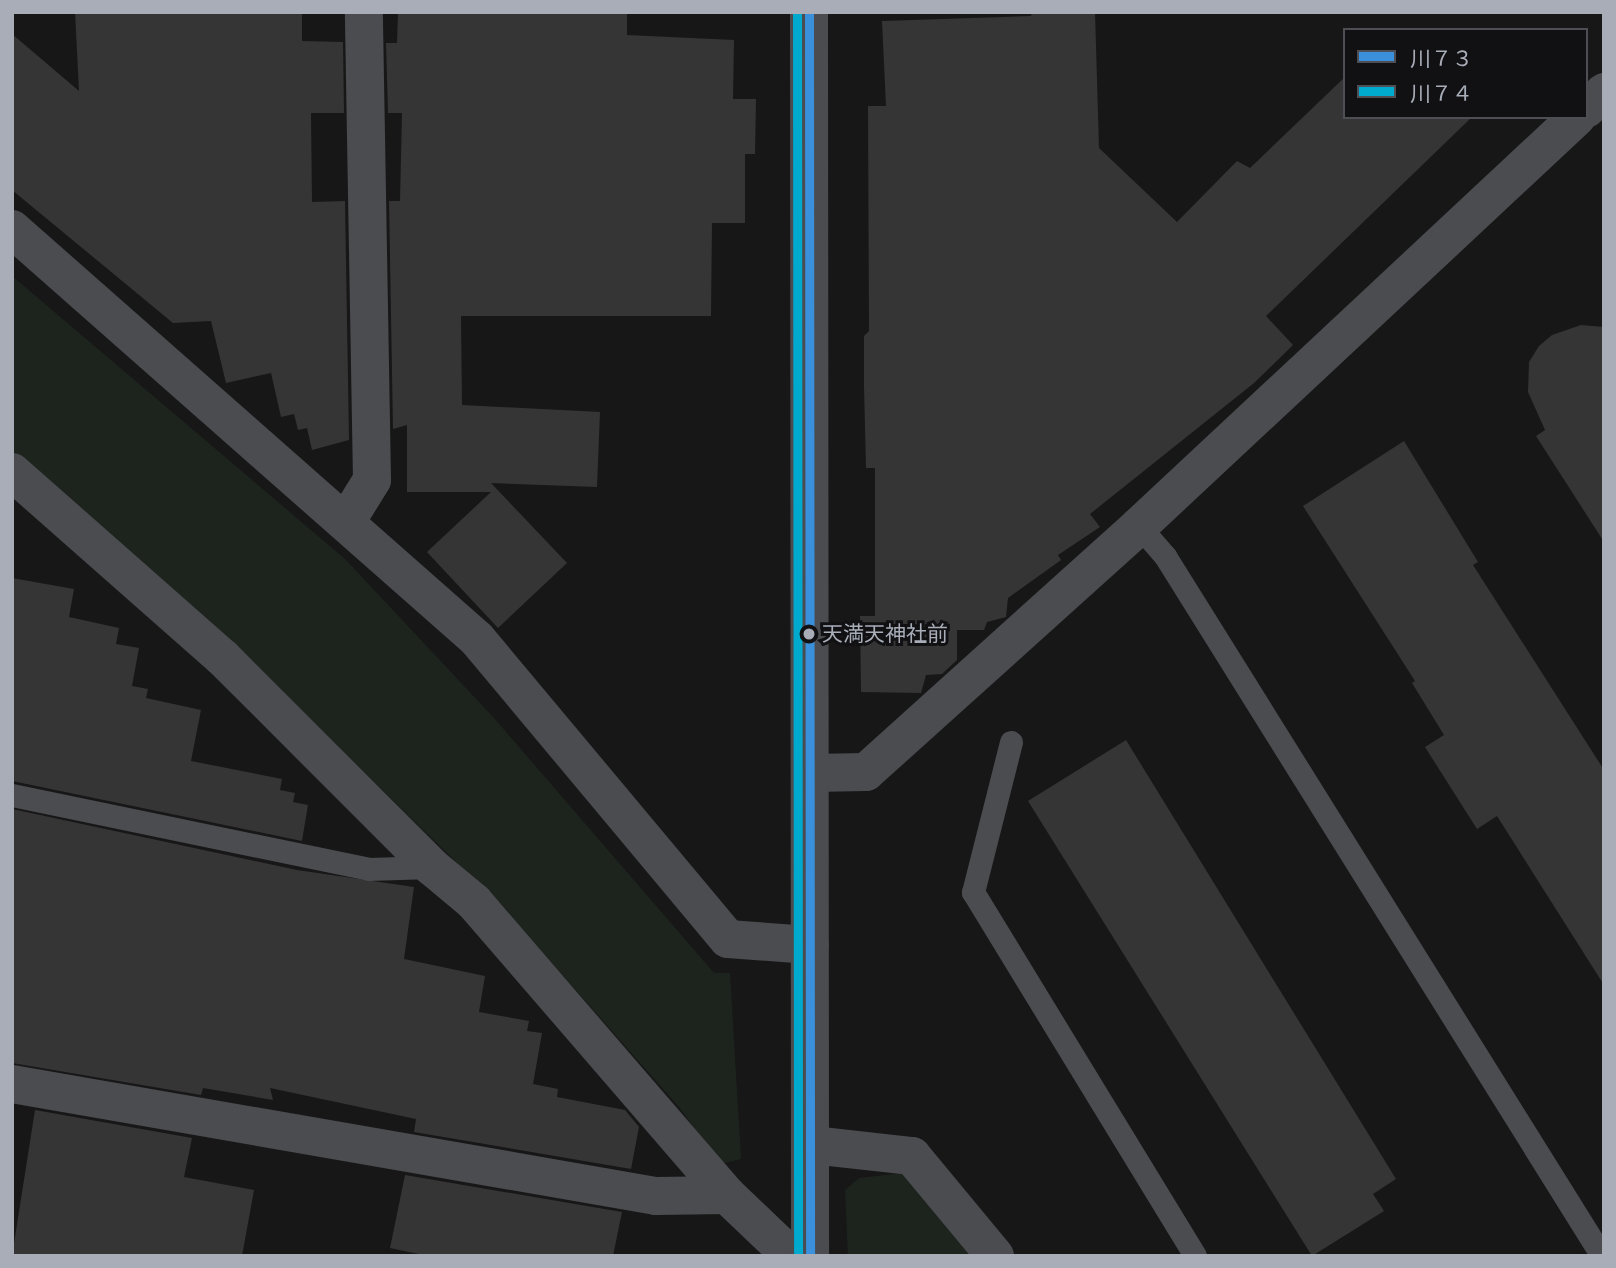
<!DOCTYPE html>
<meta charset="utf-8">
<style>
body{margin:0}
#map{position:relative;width:1616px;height:1268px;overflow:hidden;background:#171717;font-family:"Space Grotesk","Noto Sans JP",sans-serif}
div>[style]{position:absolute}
.green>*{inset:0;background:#1d241e}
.building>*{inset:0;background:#353536}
.service>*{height:23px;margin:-11.5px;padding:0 11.5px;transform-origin:11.5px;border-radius:11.5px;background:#4b4c50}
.minor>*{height:38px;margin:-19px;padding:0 19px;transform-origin:19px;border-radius:19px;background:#4b4c50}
.tertiary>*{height:38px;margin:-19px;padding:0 19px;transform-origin:19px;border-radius:19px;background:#4b4c50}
.bus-1>*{height:9px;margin:-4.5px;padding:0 4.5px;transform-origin:4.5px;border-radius:4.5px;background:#3a90db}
.bus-2>*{height:9px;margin:-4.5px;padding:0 4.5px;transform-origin:4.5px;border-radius:4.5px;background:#00a9ce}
.dots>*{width:19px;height:19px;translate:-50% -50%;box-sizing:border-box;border:4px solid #111113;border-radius:50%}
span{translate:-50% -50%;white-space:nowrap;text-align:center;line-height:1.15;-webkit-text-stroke:6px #111113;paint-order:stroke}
.bus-label{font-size:21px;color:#a8adb8}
.left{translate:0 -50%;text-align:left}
.frame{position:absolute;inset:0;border:14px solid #a8adb8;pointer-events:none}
.legend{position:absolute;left:1343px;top:28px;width:245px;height:91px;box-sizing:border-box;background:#111113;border:2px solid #4d4f55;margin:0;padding:9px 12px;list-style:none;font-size:21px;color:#a8adb8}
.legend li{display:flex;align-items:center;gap:14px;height:35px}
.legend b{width:35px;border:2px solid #4d4f55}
</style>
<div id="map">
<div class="green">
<i style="clip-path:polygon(12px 276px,345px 559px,494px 718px,714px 973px,730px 973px,741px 1159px,720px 1164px,679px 1107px,505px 910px,255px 665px,162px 590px,12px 453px)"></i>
<i style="clip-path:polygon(903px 1173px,971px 1256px,848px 1256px,845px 1190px,859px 1178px)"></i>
</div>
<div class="building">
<i style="clip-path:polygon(75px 12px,302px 12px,302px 41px,343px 42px,344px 113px,311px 113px,312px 202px,345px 201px,349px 440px,312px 450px,307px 428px,298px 430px,294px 414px,281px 417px,271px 373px,226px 383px,211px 321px,173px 323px,12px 190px,12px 34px,79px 91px)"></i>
<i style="clip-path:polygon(398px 12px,627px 12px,627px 35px,734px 40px,733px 99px,756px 99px,755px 154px,745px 154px,745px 223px,712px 223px,711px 316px,461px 316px,462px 405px,600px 412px,597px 487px,491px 483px,567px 563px,498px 628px,427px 552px,491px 492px,407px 492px,407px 425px,393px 429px,389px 201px,400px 201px,402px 113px,388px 113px,386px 43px,397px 43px)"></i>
<i style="clip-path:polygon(1032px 12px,1095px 12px,1099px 148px,1177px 222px,1237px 161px,1250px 168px,1345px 77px,1345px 117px,1472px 117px,1266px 316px,1293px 345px,1254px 383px,1090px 514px,1100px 527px,1058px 555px,1061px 560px,1008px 598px,1006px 617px,987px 622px,984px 630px,957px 630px,957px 660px,942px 674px,926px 675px,921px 693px,861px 692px,860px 616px,875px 616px,875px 468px,866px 468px,864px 387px,864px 336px,869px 331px,868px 106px,886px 106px,882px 21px,1031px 16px)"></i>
<i style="clip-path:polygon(1581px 325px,1604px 327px,1604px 542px,1536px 436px,1545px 430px,1528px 392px,1529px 362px,1539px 346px,1552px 335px)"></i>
<i style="clip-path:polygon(1404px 441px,1478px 562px,1473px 565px,1604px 770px,1604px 985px,1497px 816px,1477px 829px,1425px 747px,1444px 735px,1412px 683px,1415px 681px,1303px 506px)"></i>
<i style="clip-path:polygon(12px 578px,74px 589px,69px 617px,119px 628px,116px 644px,139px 648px,132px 686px,148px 689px,146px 698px,201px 710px,191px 761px,282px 779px,280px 790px,295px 793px,293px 802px,308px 805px,302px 841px,12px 781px)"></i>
<i style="clip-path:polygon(1126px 740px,1396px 1179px,1373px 1194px,1384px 1211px,1312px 1256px,1028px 801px)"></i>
<i style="clip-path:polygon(12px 809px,297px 870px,414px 887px,404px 959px,485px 976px,479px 1012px,529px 1021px,527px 1031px,542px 1033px,533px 1084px,558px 1089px,557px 1097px,625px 1110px,639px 1127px,631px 1169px,414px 1132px,416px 1119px,270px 1088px,273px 1100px,203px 1088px,201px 1095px,12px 1063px)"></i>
<i style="clip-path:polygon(35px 1110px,192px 1138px,184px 1177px,254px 1190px,242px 1256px,12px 1256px)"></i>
<i style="clip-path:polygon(405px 1175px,622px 1212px,613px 1256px,428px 1256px,390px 1248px)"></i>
</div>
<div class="service">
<i style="left:1139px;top:526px;width:40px;rotate:49deg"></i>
<i style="left:1165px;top:556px;width:825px;rotate:58.02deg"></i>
<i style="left:1011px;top:742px;width:155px;rotate:104.2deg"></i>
<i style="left:973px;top:892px;width:426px;rotate:58.6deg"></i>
<i style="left:12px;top:795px;width:364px;rotate:11.7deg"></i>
<i style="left:368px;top:869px;width:64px;rotate:-1.8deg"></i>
</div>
<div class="minor">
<i style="left:1586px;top:109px;width:25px;rotate:-43deg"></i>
<i style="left:12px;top:229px;width:620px;rotate:41.4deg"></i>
<i style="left:477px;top:639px;width:391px;rotate:50.1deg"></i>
<i style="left:728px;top:939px;width:82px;rotate:4.2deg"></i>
<i style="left:12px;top:472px;width:280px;rotate:41.4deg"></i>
<i style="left:222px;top:657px;width:297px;rotate:45deg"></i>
<i style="left:432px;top:867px;width:55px;rotate:39.8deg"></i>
<i style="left:474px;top:902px;width:387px;rotate:49.2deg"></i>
<i style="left:727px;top:1195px;width:88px;rotate:43.6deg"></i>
<i style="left:346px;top:522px;width:49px;rotate:-58.2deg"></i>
<i style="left:372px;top:480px;width:468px;rotate:-91deg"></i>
<i style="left:812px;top:773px;width:54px;rotate:-1.1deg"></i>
<i style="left:866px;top:772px;width:367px;rotate:-42deg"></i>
<i style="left:1139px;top:526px;width:599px;rotate:-43.04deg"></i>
<i style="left:12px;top:1084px;width:654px;rotate:9.87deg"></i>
<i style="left:656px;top:1196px;width:71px;rotate:-0.8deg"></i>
<i style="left:812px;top:1145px;width:101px;rotate:6.3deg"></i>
<i style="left:912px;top:1156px;width:130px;rotate:50.3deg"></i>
</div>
<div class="tertiary">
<i style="left:809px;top:12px;width:1244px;rotate:89.95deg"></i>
</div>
<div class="bus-1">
<i style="left:809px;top:12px;width:1244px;rotate:89.95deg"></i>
</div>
<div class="bus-2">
<i style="left:797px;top:12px;width:1244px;rotate:89.95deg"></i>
</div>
<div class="dots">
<i style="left:809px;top:634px;background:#a8adb8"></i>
</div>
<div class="bus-label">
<span class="left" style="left:822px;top:634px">天満天神社前</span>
</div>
<div class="frame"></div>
<ul class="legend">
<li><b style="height:9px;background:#3a90db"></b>川７３</li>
<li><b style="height:9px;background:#00a9ce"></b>川７４</li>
</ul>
</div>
